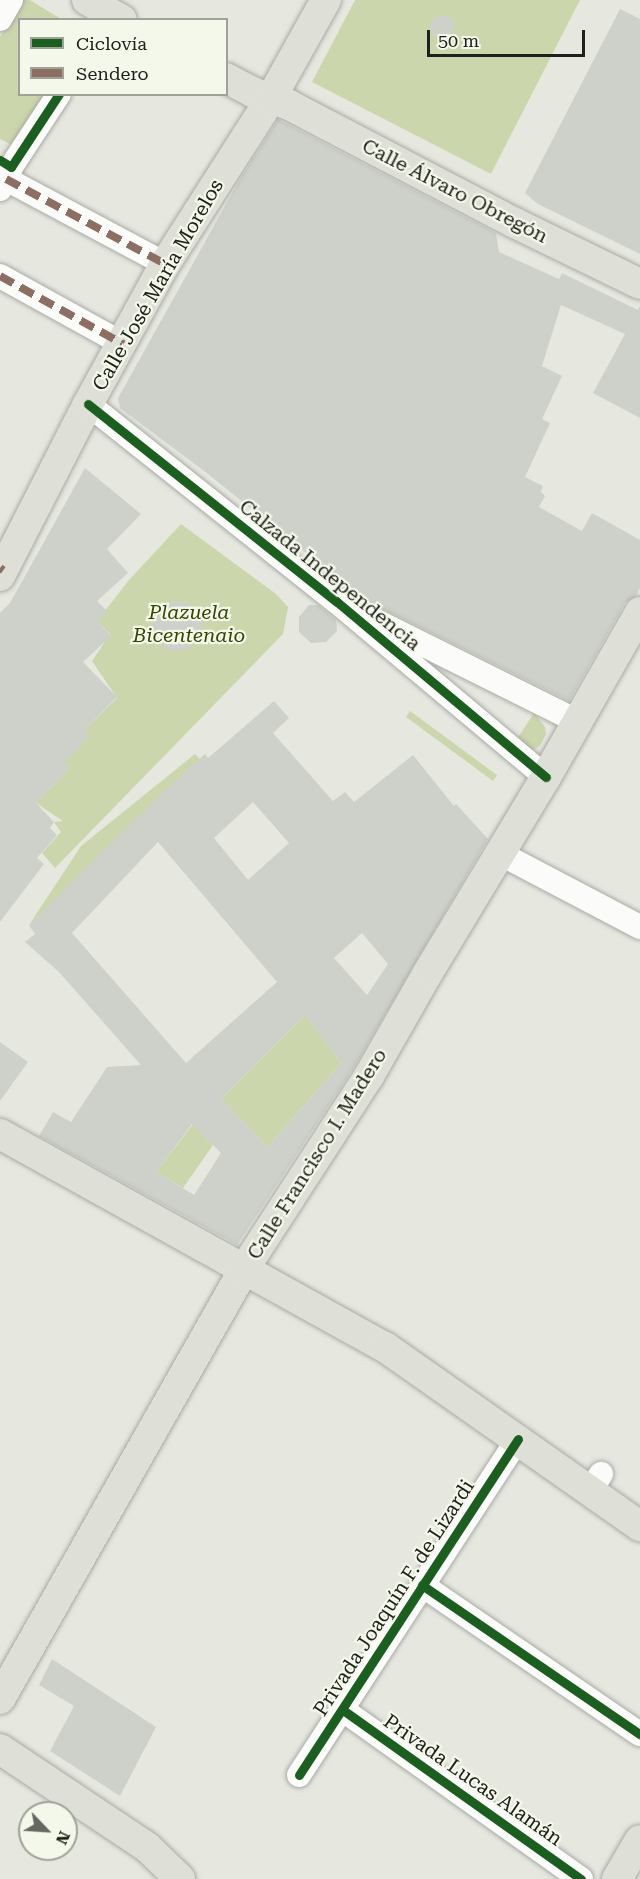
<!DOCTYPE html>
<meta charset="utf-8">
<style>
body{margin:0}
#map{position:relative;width:640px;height:1879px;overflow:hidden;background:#e6e8e0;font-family:"Roboto Serif",serif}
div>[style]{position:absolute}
.green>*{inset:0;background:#ccd6ac}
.building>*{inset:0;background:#ced0ca}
.round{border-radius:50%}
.roads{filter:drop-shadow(0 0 2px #a9aaa5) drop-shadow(0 0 2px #a9aaa5)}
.minor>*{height:24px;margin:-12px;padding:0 12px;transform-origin:12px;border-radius:12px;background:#fbfcfa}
.major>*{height:30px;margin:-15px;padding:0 15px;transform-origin:15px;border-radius:15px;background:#dee0d8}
.quiet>*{height:8px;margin-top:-4px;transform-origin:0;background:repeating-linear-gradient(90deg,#8d6e63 0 15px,transparent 0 23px)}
.cycleway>*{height:9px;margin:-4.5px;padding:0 4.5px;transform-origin:4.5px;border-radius:4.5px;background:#1b5e20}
span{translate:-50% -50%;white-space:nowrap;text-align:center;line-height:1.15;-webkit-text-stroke:4.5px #f4f8ea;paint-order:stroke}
.street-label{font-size:20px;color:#20211c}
.park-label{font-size:20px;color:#384500;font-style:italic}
.legend{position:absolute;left:18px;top:18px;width:210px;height:78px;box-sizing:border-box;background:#f4f8ea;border:2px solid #9fa298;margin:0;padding:8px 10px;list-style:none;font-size:18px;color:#20211c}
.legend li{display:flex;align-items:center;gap:12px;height:30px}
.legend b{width:30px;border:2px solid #9fa298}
.north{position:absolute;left:18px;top:1801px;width:60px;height:60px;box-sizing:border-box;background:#f4f8ea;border:2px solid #9fa298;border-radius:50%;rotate:115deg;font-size:16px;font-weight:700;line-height:24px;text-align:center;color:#20211c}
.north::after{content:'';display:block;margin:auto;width:21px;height:27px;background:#656761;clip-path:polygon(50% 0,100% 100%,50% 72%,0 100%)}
.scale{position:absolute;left:427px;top:30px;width:158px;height:27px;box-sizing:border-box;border:3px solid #20211c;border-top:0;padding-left:8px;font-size:18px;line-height:21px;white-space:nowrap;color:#20211c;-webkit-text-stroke:4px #f4f8ea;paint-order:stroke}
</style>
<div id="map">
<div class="green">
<i style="clip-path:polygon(22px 0,30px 0,61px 19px,20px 20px,20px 94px,48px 95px,14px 146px,0 139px,0 37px)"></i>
<i style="clip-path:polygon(355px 0,580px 0,491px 174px,312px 82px)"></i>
<i style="clip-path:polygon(181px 524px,276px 594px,288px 607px,283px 634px,55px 868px,42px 853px,61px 832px,54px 822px,63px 821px,36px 803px,70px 767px,61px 760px,86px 728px,117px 698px,92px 661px,110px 634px,97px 621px,129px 580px)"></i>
<i style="clip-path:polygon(410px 711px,497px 775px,493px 781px,406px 717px)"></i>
<i style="clip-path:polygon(534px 713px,545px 727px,546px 734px,540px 746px,532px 751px,513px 745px)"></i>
<i style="clip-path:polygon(195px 754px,200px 759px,29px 925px,81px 846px)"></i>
<i style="clip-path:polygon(305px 1015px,341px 1063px,268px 1147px,221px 1099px)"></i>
<i style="clip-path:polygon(193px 1124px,213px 1145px,183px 1188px,156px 1172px)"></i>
</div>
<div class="building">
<i style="clip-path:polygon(620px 9px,640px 19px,640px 254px,538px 204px,525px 193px)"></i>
<i class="round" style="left:430px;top:15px;width:24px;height:24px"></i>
<i style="clip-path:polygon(278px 119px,496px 233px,499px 252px,559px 279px,562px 273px,638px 310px,640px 306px,640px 418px,593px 393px,625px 334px,561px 305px,542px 366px,562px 376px,542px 419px,550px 423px,525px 477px,543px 486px,541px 492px,545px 496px,539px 507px,582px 531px,592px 513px,640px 540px,640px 588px,636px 596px,625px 603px,569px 701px,363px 599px,208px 474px,120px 408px,118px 398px,240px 179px)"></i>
<i style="clip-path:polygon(85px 468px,141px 514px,107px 549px,128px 573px,97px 601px,107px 611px,98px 622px,111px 636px,83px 662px,117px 697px,86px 728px,89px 737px,64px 762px,70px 767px,36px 803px,54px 822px,50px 828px,57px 835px,37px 858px,44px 864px,0 922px,0 613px,10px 603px)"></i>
<i class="round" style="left:152px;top:601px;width:50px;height:50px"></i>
<i style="clip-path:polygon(309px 605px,318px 605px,336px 620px,337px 631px,326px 642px,311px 643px,299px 632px,299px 617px)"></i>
<i style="clip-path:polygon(evenodd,274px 701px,289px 718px,273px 733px,333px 801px,345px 792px,354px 802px,413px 755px,454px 806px,456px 804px,488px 839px,354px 1067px,237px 1245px,39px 1136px,53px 1112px,71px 1122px,107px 1067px,141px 1065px,59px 972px,25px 942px,35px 934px,29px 925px,160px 795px,205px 754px,208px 758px,274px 701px,253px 802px,289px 843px,248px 880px,214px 838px,253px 802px,274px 701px,158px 842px,277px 982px,186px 1063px,72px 933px,158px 842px,274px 701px,362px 933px,388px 964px,367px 995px,334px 958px,362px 933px,274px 701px,305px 1015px,341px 1063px,268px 1147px,221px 1099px,305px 1015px,274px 701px,192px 1124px,221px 1153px,194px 1195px,156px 1172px,192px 1124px)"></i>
<i style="clip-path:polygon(0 1042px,28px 1062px,0 1101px)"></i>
<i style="clip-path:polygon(52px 1659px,156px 1727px,120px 1796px,50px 1751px,74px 1706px,39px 1685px)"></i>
</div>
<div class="roads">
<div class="minor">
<i style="left:0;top:19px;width:22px;rotate:-60deg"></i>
<i style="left:6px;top:179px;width:180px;rotate:28.1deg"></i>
<i style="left:0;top:189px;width:25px;rotate:-63deg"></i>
<i style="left:11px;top:167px;width:87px;rotate:-56.7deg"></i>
<i style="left:0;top:276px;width:141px;rotate:28.9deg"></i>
<i style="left:88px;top:404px;width:317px;rotate:38.5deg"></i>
<i style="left:336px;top:601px;width:274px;rotate:40deg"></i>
<i style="left:370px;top:618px;width:231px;rotate:26.5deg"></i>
<i style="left:501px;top:854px;width:157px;rotate:27.7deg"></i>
<i style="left:591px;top:1490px;width:19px;rotate:-58deg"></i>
<i style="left:422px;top:1585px;width:264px;rotate:34.4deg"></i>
<i style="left:343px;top:1710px;width:292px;rotate:35.4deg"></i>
<i style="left:299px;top:1775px;width:401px;rotate:-56.9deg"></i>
</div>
<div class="major">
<i style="left:87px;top:0;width:40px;rotate:29.7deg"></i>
<i style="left:226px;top:78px;width:30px;rotate:28deg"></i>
<i style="left:252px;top:92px;width:39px;rotate:19deg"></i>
<i style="left:289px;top:105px;width:255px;rotate:27.6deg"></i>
<i style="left:515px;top:223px;width:139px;rotate:26deg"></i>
<i style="left:0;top:576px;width:193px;rotate:-62.9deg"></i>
<i style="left:88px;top:404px;width:160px;rotate:-61.2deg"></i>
<i style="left:165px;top:264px;width:195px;rotate:-57.4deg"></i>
<i style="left:270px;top:100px;width:115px;rotate:-60.8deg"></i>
<i style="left:0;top:1134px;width:440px;rotate:29deg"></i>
<i style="left:385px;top:1347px;width:312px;rotate:35.1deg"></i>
<i style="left:0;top:1699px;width:494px;rotate:-60.4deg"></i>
<i style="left:244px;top:1269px;width:230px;rotate:-57.1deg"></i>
<i style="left:369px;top:1076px;width:121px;rotate:-60.3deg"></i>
<i style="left:429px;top:971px;width:227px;rotate:-58.9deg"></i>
<i style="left:546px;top:777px;width:190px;rotate:-60.3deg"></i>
<i style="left:0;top:1749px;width:177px;rotate:33.7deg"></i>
<i style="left:147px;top:1847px;width:46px;rotate:44.1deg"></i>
<i style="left:617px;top:1879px;width:45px;rotate:-59.5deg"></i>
</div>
</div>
<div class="quiet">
<i style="left:6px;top:179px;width:180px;rotate:28.1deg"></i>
<i style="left:0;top:276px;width:141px;rotate:28.9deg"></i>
<i style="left:0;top:568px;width:4px;rotate:34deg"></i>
</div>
<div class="cycleway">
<i style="left:0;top:160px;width:13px;rotate:32deg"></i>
<i style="left:11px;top:167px;width:87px;rotate:-56.7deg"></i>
<i style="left:88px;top:404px;width:317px;rotate:38.5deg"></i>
<i style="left:336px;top:601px;width:274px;rotate:40deg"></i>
<i style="left:422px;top:1585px;width:264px;rotate:34.4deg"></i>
<i style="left:343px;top:1710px;width:292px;rotate:35.4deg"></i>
<i style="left:299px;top:1775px;width:401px;rotate:-56.9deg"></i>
</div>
<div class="street-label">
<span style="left:455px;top:191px;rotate:27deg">Calle Álvaro Obregón</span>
<span style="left:158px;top:285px;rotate:-60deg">Calle José María Morelos</span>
<span style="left:330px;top:575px;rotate:39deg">Calzada Independencia</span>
<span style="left:317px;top:1154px;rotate:-58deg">Calle Francisco I. Madero</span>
<span style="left:394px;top:1598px;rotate:-57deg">Privada Joaquín F. de Lizardi</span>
<span style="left:473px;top:1780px;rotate:35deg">Privada Lucas Alamán</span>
</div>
<div class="park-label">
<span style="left:189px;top:624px">Plazuela<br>Bicentenaio</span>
</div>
<ul class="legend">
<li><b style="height:8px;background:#1b5e20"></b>Ciclovía</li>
<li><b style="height:8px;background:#8d6e63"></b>Sendero</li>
</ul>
<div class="north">N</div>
<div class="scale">50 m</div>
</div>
